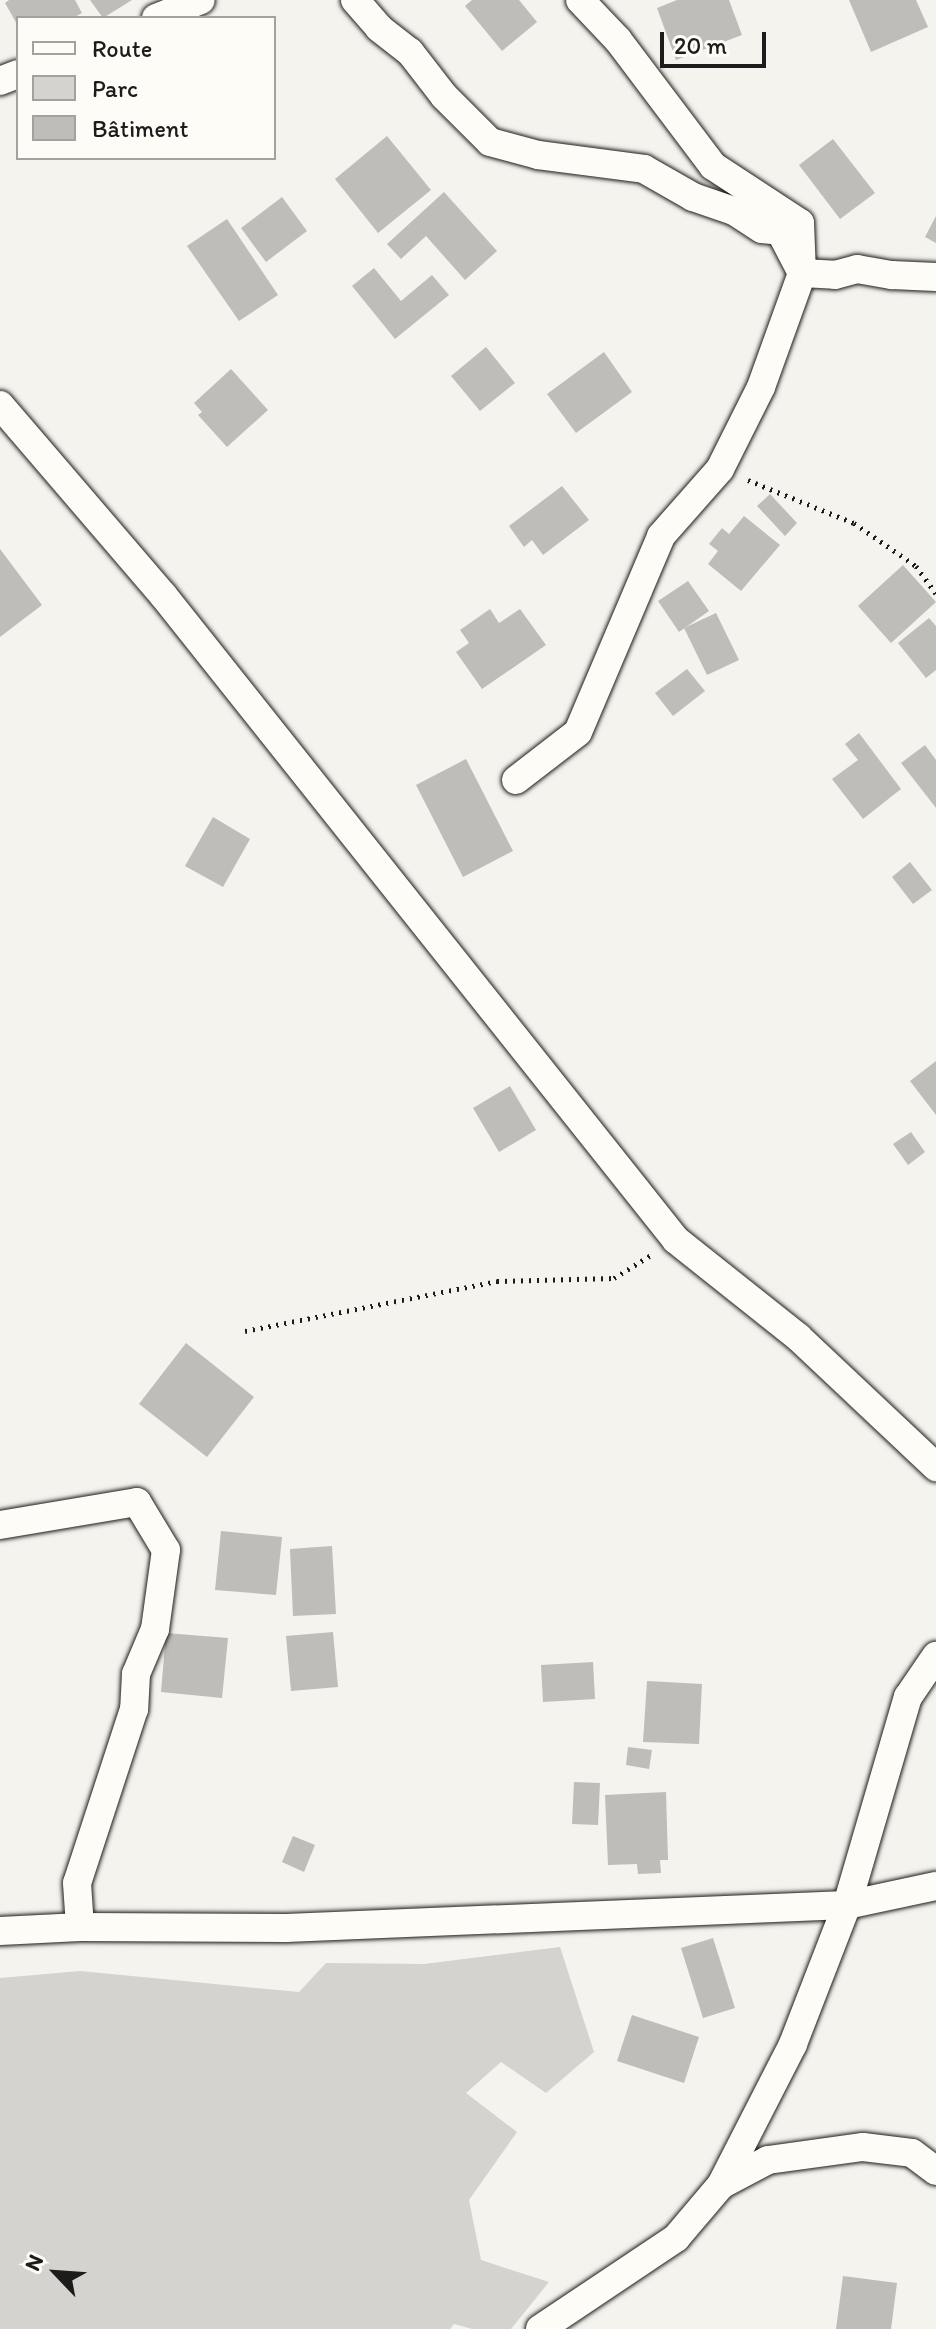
<!DOCTYPE html>
<meta charset="utf-8">
<style>
body{margin:0}
#map{position:relative;width:936px;height:2329px;overflow:hidden;background:#f4f3ee;font-family:Itim,sans-serif}
div>[style]{position:absolute}
.green>*{inset:0;background:#d4d3cf}
.building>*{inset:0;background:#bebdba}
.path>*{height:5px;margin-top:-2.5px;transform-origin:0;background:repeating-linear-gradient(90deg,#1c1c1c 0 2px,transparent 0 8px)}
.roads{filter:drop-shadow(0 0 2px #1c1c1c) drop-shadow(0 0 2px #1c1c1c)}
.street>*{height:28px;margin:-14px;padding:0 14px;transform-origin:14px;border-radius:14px;background:#fdfcf7}
span{translate:-50% -50%;white-space:nowrap;text-align:center;line-height:1.15;-webkit-text-stroke:8px #fdfcf7;paint-order:stroke}
.legend{position:absolute;left:16px;top:16px;width:260px;height:144px;box-sizing:border-box;background:#fdfcf7;border:2px solid #a3a29f;margin:0;padding:10px 14px;list-style:none;font-size:24px;color:#1c1c1c}
.legend li{display:flex;align-items:center;gap:16px;height:40px}
.legend b{width:40px;border:2px solid #a3a29f}
.north{position:absolute;left:16px;top:2233px;width:80px;height:80px;-webkit-text-stroke:6px #fdfcf7;paint-order:stroke;rotate:295deg;font-size:22px;font-weight:700;line-height:32px;text-align:center;color:#1c1c1c}
.north::after{content:'';display:block;margin:auto;width:28px;height:36px;background:#1c1c1c;clip-path:polygon(50% 0,100% 100%,50% 72%,0 100%)}
.scale{position:absolute;left:660px;top:32px;width:106px;height:36px;box-sizing:border-box;border:4px solid #1c1c1c;border-top:0;padding-left:10px;font-size:24px;line-height:28px;white-space:nowrap;color:#1c1c1c;-webkit-text-stroke:6px #fdfcf7;paint-order:stroke}
</style>
<div id="map">
<div class="green">
<i style="clip-path:polygon(560px 1947px,594px 2052px,546px 2093px,501px 2062px,466px 2093px,517px 2132px,469px 2200px,481px 2260px,549px 2282px,511px 2329px,472px 2329px,454px 2324px,450px 2329px,0 2329px,0 1978px,80px 1971px,299px 1992px,326px 1963px,424px 1964px)"></i>
</div>
<div class="building">
<i style="clip-path:polygon(9px 0,75px 0,82px 13px,73px 18px,18px 18px,18px 26px,5px 3px)"></i>
<i style="clip-path:polygon(90px 0,132px 0,103px 18px)"></i>
<i style="clip-path:polygon(472px 0,519px 0,537px 22px,502px 51px,465px 6px)"></i>
<i style="clip-path:polygon(677px 0,729px 0,742px 35px,676px 60px,657px 8px)"></i>
<i style="clip-path:polygon(849px 0,916px 0,928px 27px,871px 52px)"></i>
<i style="clip-path:polygon(387px 136px,431px 190px,378px 233px,335px 179px)"></i>
<i style="clip-path:polygon(833px 139px,875px 193px,840px 219px,799px 165px)"></i>
<i style="clip-path:polygon(444px 192px,497px 251px,465px 280px,426px 236px,401px 259px,387px 244px)"></i>
<i style="clip-path:polygon(282px 197px,307px 231px,266px 262px,241px 228px)"></i>
<i style="clip-path:polygon(936px 216px,936px 243px,925px 237px)"></i>
<i style="clip-path:polygon(227px 219px,278px 295px,239px 321px,187px 246px)"></i>
<i style="clip-path:polygon(374px 268px,401px 301px,432px 275px,449px 295px,395px 339px,352px 286px)"></i>
<i style="clip-path:polygon(486px 347px,515px 383px,480px 411px,451px 376px)"></i>
<i style="clip-path:polygon(604px 352px,632px 392px,576px 433px,547px 394px)"></i>
<i style="clip-path:polygon(231px 369px,268px 410px,227px 447px,198px 415px,202px 412px,194px 403px)"></i>
<i style="clip-path:polygon(562px 486px,589px 520px,543px 555px,532px 540px,524px 547px,509px 526px)"></i>
<i style="clip-path:polygon(770px 494px,797px 523px,785px 536px,757px 506px)"></i>
<i style="clip-path:polygon(744px 516px,780px 545px,741px 591px,708px 564px,718px 551px,709px 544px,722px 528px,729px 534px)"></i>
<i style="clip-path:polygon(0 549px,42px 605px,0 637px)"></i>
<i style="clip-path:polygon(903px 565px,936px 602px,891px 643px,858px 606px)"></i>
<i style="clip-path:polygon(688px 581px,709px 611px,679px 632px,658px 601px)"></i>
<i style="clip-path:polygon(490px 609px,499px 623px,520px 609px,546px 645px,482px 689px,456px 652px,469px 643px,460px 630px)"></i>
<i style="clip-path:polygon(716px 613px,739px 660px,707px 675px,684px 628px)"></i>
<i style="clip-path:polygon(929px 618px,936px 626px,936px 670px,926px 678px,898px 643px)"></i>
<i style="clip-path:polygon(687px 669px,705px 691px,673px 716px,655px 693px)"></i>
<i style="clip-path:polygon(859px 733px,901px 789px,863px 819px,832px 779px,858px 760px,845px 744px)"></i>
<i style="clip-path:polygon(925px 745px,936px 760px,936px 808px,901px 763px)"></i>
<i style="clip-path:polygon(466px 759px,513px 851px,463px 877px,416px 785px)"></i>
<i style="clip-path:polygon(213px 817px,250px 839px,223px 887px,185px 866px)"></i>
<i style="clip-path:polygon(910px 862px,932px 890px,913px 904px,892px 877px)"></i>
<i style="clip-path:polygon(936px 1061px,936px 1115px,910px 1081px)"></i>
<i style="clip-path:polygon(510px 1086px,536px 1130px,499px 1152px,473px 1108px)"></i>
<i style="clip-path:polygon(911px 1132px,925px 1152px,908px 1165px,893px 1144px)"></i>
<i style="clip-path:polygon(186px 1343px,254px 1397px,207px 1457px,139px 1404px)"></i>
<i style="clip-path:polygon(221px 1531px,282px 1537px,276px 1595px,215px 1590px)"></i>
<i style="clip-path:polygon(332px 1546px,336px 1614px,293px 1616px,290px 1549px)"></i>
<i style="clip-path:polygon(333px 1632px,338px 1687px,291px 1691px,286px 1636px)"></i>
<i style="clip-path:polygon(166px 1633px,228px 1638px,222px 1698px,161px 1692px)"></i>
<i style="clip-path:polygon(593px 1662px,595px 1699px,543px 1702px,541px 1665px)"></i>
<i style="clip-path:polygon(647px 1681px,702px 1684px,699px 1744px,643px 1742px)"></i>
<i style="clip-path:polygon(628px 1747px,652px 1750px,649px 1769px,626px 1765px)"></i>
<i style="clip-path:polygon(574px 1782px,600px 1783px,598px 1825px,572px 1824px)"></i>
<i style="clip-path:polygon(666px 1792px,668px 1860px,660px 1860px,661px 1873px,638px 1874px,637px 1864px,608px 1865px,605px 1795px)"></i>
<i style="clip-path:polygon(293px 1836px,315px 1845px,304px 1872px,282px 1862px)"></i>
<i style="clip-path:polygon(713px 1938px,735px 2008px,703px 2018px,681px 1948px)"></i>
<i style="clip-path:polygon(632px 2015px,699px 2037px,684px 2083px,617px 2061px)"></i>
<i style="clip-path:polygon(843px 2276px,897px 2283px,891px 2329px,836px 2329px)"></i>
</div>
<div class="path">
<i style="left:748px;top:480px;width:114px;rotate:22.1deg"></i>
<i style="left:854px;top:523px;width:75px;rotate:34.7deg"></i>
<i style="left:916px;top:566px;width:34px;rotate:54deg"></i>
<i style="left:245px;top:1331px;width:257px;rotate:-11.2deg"></i>
<i style="left:497px;top:1281px;width:117px;rotate:-1.5deg"></i>
<i style="left:614px;top:1278px;width:44px;rotate:-31.9deg"></i>
</div>
<div class="roads">
<div class="street">
<i style="left:355px;top:0;width:37px;rotate:49deg"></i>
<i style="left:379px;top:28px;width:39px;rotate:38deg"></i>
<i style="left:410px;top:52px;width:56px;rotate:52.3deg"></i>
<i style="left:444px;top:96px;width:65px;rotate:45deg"></i>
<i style="left:490px;top:142px;width:50px;rotate:15.2deg"></i>
<i style="left:538px;top:155px;width:107px;rotate:7.5deg"></i>
<i style="left:644px;top:169px;width:56px;rotate:29.7deg"></i>
<i style="left:693px;top:197px;width:43px;rotate:18.9deg"></i>
<i style="left:734px;top:211px;width:33px;rotate:33deg"></i>
<i style="left:762px;top:229px;width:18px;rotate:6deg"></i>
<i style="left:780px;top:231px;width:47px;rotate:62.4deg"></i>
<i style="left:802px;top:273px;width:33px;rotate:3deg"></i>
<i style="left:835px;top:275px;width:23px;rotate:-15deg"></i>
<i style="left:857px;top:269px;width:36px;rotate:10deg"></i>
<i style="left:892px;top:275px;width:44px;rotate:2.6deg"></i>
<i style="left:156px;top:18px;width:48px;rotate:-21.8deg"></i>
<i style="left:0;top:81px;width:19px;rotate:-21deg"></i>
<i style="left:0;top:405px;width:250px;rotate:49.4deg"></i>
<i style="left:163px;top:595px;width:824px;rotate:51.5deg"></i>
<i style="left:676px;top:1240px;width:156px;rotate:38.5deg"></i>
<i style="left:798px;top:1337px;width:190px;rotate:43.3deg"></i>
<i style="left:516px;top:780px;width:78px;rotate:-37.7deg"></i>
<i style="left:578px;top:732px;width:213px;rotate:-67deg"></i>
<i style="left:661px;top:536px;width:89px;rotate:-48.6deg"></i>
<i style="left:720px;top:469px;width:92px;rotate:-63.4deg"></i>
<i style="left:761px;top:387px;width:121px;rotate:-70.2deg"></i>
<i style="left:802px;top:273px;width:50px;rotate:-92.3deg"></i>
<i style="left:800px;top:223px;width:104px;rotate:-146.8deg"></i>
<i style="left:713px;top:166px;width:158px;rotate:-127deg"></i>
<i style="left:618px;top:40px;width:55px;rotate:-133.5deg"></i>
<i style="left:0;top:1525px;width:139px;rotate:-9.5deg"></i>
<i style="left:137px;top:1502px;width:56px;rotate:58.9deg"></i>
<i style="left:166px;top:1550px;width:80px;rotate:97.9deg"></i>
<i style="left:155px;top:1629px;width:49px;rotate:112.9deg"></i>
<i style="left:136px;top:1674px;width:35px;rotate:93deg"></i>
<i style="left:134px;top:1709px;width:183px;rotate:108.1deg"></i>
<i style="left:77px;top:1883px;width:44px;rotate:86.1deg"></i>
<i style="left:0;top:1931px;width:80px;rotate:-2.9deg"></i>
<i style="left:80px;top:1927px;width:206px;rotate:0.3deg"></i>
<i style="left:286px;top:1928px;width:561px;rotate:-2.35deg"></i>
<i style="left:847px;top:1905px;width:91px;rotate:-12.1deg"></i>
<i style="left:721px;top:2185px;width:53px;rotate:-28deg"></i>
<i style="left:768px;top:2160px;width:96px;rotate:-7.8deg"></i>
<i style="left:863px;top:2147px;width:49px;rotate:7deg"></i>
<i style="left:912px;top:2153px;width:30px;rotate:37deg"></i>
<i style="left:540px;top:2329px;width:164px;rotate:-33.8deg"></i>
<i style="left:676px;top:2238px;width:70px;rotate:-49.7deg"></i>
<i style="left:721px;top:2185px;width:158px;rotate:-62.9deg"></i>
<i style="left:793px;top:2044px;width:149px;rotate:-68.8deg"></i>
<i style="left:847px;top:1905px;width:217px;rotate:-73.7deg"></i>
<i style="left:908px;top:1697px;width:50px;rotate:-55.7deg"></i>
</div>
</div>
<ul class="legend">
<li><b style="height:10px;background:#fdfcf7"></b>Route</li>
<li><b style="height:22px;background:#d4d3cf"></b>Parc</li>
<li><b style="height:22px;background:#bebdba"></b>Bâtiment</li>
</ul>
<div class="north">N</div>
<div class="scale">20 m</div>
</div>
